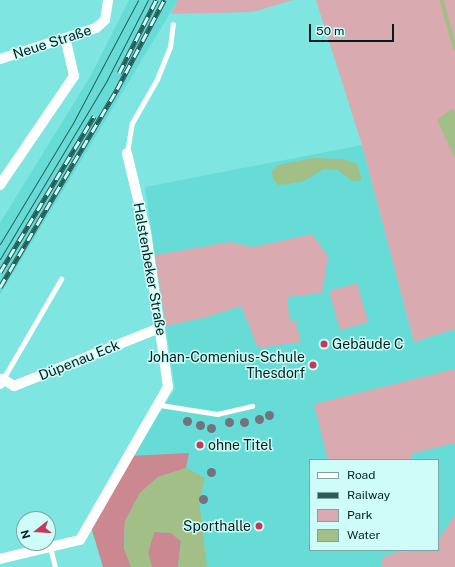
<!DOCTYPE html>
<meta charset="utf-8">
<style>
body{margin:0}
#map{position:relative;width:455px;height:567px;overflow:hidden;background:#7fe5e0;font-family:"Public Sans",sans-serif}
div>[style]{position:absolute}
.built>*{inset:0;background:#67dcd6}
.green>*{inset:0;background:#d9aaaf}
.forest>*{inset:0;background:#cc8891}
.water>*{inset:0;background:#a1bf87}
.stream>*{height:3.5px;margin:-1.75px;padding:0 1.75px;transform-origin:1.75px;border-radius:1.75px;background:#a1bf87}
.lane>*{height:5px;margin:-2.5px;padding:0 2.5px;transform-origin:2.5px;border-radius:2.5px;background:#fff}
.street>*{height:10px;margin:-5px;padding:0 5px;transform-origin:5px;border-radius:5px;background:#fff}
.tram>*{height:1px;margin:-0.5px;padding:0 0.5px;transform-origin:0.5px;border-radius:0.5px;background:#285c59}
.rail>*{height:4.5px;margin-top:-2.25px;transform-origin:0;background:repeating-linear-gradient(90deg,#cefdf9 0 9px,#285c59 0 18px);box-sizing:border-box;border-block:1px solid #285c59}
.trees>*{width:9px;height:9px;margin:-4.5px;border-radius:50%;background:#72737c}
.dots>*{width:11px;height:11px;translate:-50% -50%;box-sizing:border-box;border:2px solid #cefdf9;border-radius:50%}
span{translate:-50% -50%;white-space:nowrap;text-align:center;line-height:1.15;-webkit-text-stroke:3px #cefdf9;paint-order:stroke}
.street-label{font-size:14px;color:#001e1c}
.poi-label{font-size:14px;color:#001e1c}
.left{translate:0 -50%;text-align:left}
.right{translate:-100% -50%;text-align:right}
.legend{position:absolute;left:309px;top:459px;width:130px;height:92px;box-sizing:border-box;background:#cefdf9;border:1px solid #7ca4a1;margin:0;padding:5px 7px;list-style:none;font-size:12px;color:#001e1c}
.legend li{display:flex;align-items:center;gap:8px;height:20px}
.legend b{width:20px;border:1px solid #7ca4a1}
.north{position:absolute;left:16px;top:511px;width:40px;height:40px;box-sizing:border-box;background:#cefdf9;border:1px solid #7ca4a1;border-radius:50%;rotate:253deg;font-size:11px;font-weight:700;line-height:16px;text-align:center;color:#001e1c}
.north::after{content:'';display:block;margin:auto;width:14px;height:18px;background:#c7375a;clip-path:polygon(50% 0,100% 100%,50% 72%,0 100%)}
.scale{position:absolute;left:309px;top:24px;width:85px;height:18px;box-sizing:border-box;border:2px solid #001e1c;border-top:0;padding-left:5px;font-size:12px;line-height:14px;white-space:nowrap;color:#001e1c;-webkit-text-stroke:3px #cefdf9;paint-order:stroke}
</style>
<div id="map">
<div class="built">
<i style="clip-path:polygon(129px 0,178px 0,0 295px,0 223px,90px 77px)"></i>
<i style="clip-path:polygon(362px 145px,414px 342px,455px 329px,455px 514px,439px 540px,438px 460px,310px 460px,310px 550px,406px 550px,383px 557px,381px 567px,103px 567px,90px 523px,175px 389px,145px 187px)"></i>
</div>
<div class="green">
<i style="clip-path:polygon(178px 0,293px 0,252px 12px,171px 14px)"></i>
<i style="clip-path:polygon(316px 0,455px 0,455px 329px,414px 342px,362px 145px)"></i>
<i style="clip-path:polygon(312px 234px,328px 256px,322px 293px,287px 297px,290px 321px,295px 320px,301px 342px,258px 348px,241px 306px,207px 317px,166px 326px,155px 255px,230px 242px,254px 247px)"></i>
<i style="clip-path:polygon(357px 283px,368px 322px,340px 330px,329px 291px)"></i>
<i style="clip-path:polygon(455px 369px,455px 443px,411px 454px,412px 460px,328px 460px,314px 404px)"></i>
<i style="clip-path:polygon(455px 514px,455px 567px,381px 567px,383px 557px,406px 550px,438px 550px,438px 541px)"></i>
</div>
<div class="forest">
<i style="clip-path:polygon(189px 453px,186px 468px,158px 477px,140px 493px,125px 521px,124px 548px,131px 567px,103px 567px,90px 523px,128px 456px)"></i>
<i style="clip-path:polygon(154px 532px,171px 533px,181px 541px,178px 567px,152px 567px,148px 553px)"></i>
</div>
<div class="water">
<i style="clip-path:polygon(453px 108px,455px 112px,455px 158px,437px 120px)"></i>
<i style="clip-path:polygon(313px 158px,343px 159px,357px 164px,362px 180px,352px 181px,338px 170px,324px 169px,304px 181px,288px 184px,278px 185px,273px 179px,272px 171px,278px 165px)"></i>
<i style="clip-path:polygon(186px 468px,205px 478px,199px 501px,207px 567px,178px 567px,181px 541px,171px 533px,154px 532px,148px 553px,152px 567px,131px 567px,124px 548px,125px 521px,140px 493px,158px 477px)"></i>
</div>
<div class="stream">
<i style="left:442px;top:0;width:50px;rotate:74.8deg"></i>
</div>
<div class="lane">
<i style="left:127px;top:153px;width:30px;rotate:-81deg"></i>
<i style="left:132px;top:123px;width:51px;rotate:-60.4deg"></i>
<i style="left:157px;top:79px;width:35px;rotate:-68deg"></i>
<i style="left:170px;top:47px;width:23px;rotate:-83deg"></i>
<i style="left:3px;top:379px;width:116px;rotate:-59.9deg"></i>
<i style="left:160px;top:405px;width:58px;rotate:9deg"></i>
<i style="left:217px;top:414px;width:36px;rotate:-13deg"></i>
<i style="left:50px;top:547px;width:21px;rotate:76deg"></i>
</div>
<div class="street">
<i style="left:0;top:59px;width:101px;rotate:-17.9deg"></i>
<i style="left:96px;top:28px;width:12px;rotate:-42deg"></i>
<i style="left:105px;top:20px;width:20px;rotate:-81deg"></i>
<i style="left:0;top:185px;width:132px;rotate:-55.8deg"></i>
<i style="left:74px;top:76px;width:39px;rotate:-103deg"></i>
<i style="left:0;top:384px;width:6px;rotate:-59deg"></i>
<i style="left:3px;top:379px;width:13px;rotate:32deg"></i>
<i style="left:14px;top:386px;width:157px;rotate:-21.7deg"></i>
<i style="left:0;top:559px;width:82px;rotate:-13.4deg"></i>
<i style="left:80px;top:540px;width:177px;rotate:-60.1deg"></i>
<i style="left:168px;top:387px;width:156px;rotate:-98.1deg"></i>
<i style="left:146px;top:233px;width:82px;rotate:-103.4deg"></i>
</div>
<div class="tram">
<i style="left:0;top:244px;width:141px;rotate:-58.9deg"></i>
<i style="left:73px;top:123px;width:139px;rotate:-62.1deg"></i>
<i style="left:0;top:259px;width:206px;rotate:-59.1deg"></i>
<i style="left:106px;top:82px;width:92px;rotate:-62.9deg"></i>
</div>
<div class="rail">
<i style="left:119px;top:73px;width:82px;rotate:-63.1deg"></i>
<i style="left:0;top:272px;width:182px;rotate:-58.9deg"></i>
<i style="left:0;top:287px;width:230px;rotate:-59.4deg"></i>
<i style="left:117px;top:89px;width:101px;rotate:-62.2deg"></i>
</div>
<div class="trees">
<i style="left:269px;top:415px"></i>
<i style="left:259px;top:419px"></i>
<i style="left:187px;top:421px"></i>
<i style="left:229px;top:422px"></i>
<i style="left:244px;top:422px"></i>
<i style="left:200px;top:425px"></i>
<i style="left:211px;top:428px"></i>
<i style="left:211px;top:472px"></i>
<i style="left:203px;top:499px"></i>
</div>
<div class="dots">
<i style="left:324px;top:344px;background:#c7375a"></i>
<i style="left:313px;top:365px;background:#c7375a"></i>
<i style="left:200px;top:445px;background:#c7375a"></i>
<i style="left:259px;top:526px;background:#c7375a"></i>
</div>
<div class="street-label">
<span style="left:52px;top:42px;rotate:-18deg">Neue Straße</span>
<span style="left:150px;top:269px;rotate:80deg">Halstenbeker Straße</span>
<span style="left:79px;top:360px;rotate:-22deg">Düpenau Eck</span>
</div>
<div class="poi-label">
<span class="left" style="left:332px;top:344px">Gebäude C</span>
<span class="right" style="left:305px;top:365px">Johan-Comenius-Schule<br>Thesdorf</span>
<span class="left" style="left:208px;top:445px">ohne Titel</span>
<span class="right" style="left:251px;top:526px">Sporthalle</span>
</div>
<ul class="legend">
<li><b style="height:5px;background:#fff"></b>Road</li>
<li><b style="height:5px;background:#285c59"></b>Railway</li>
<li><b style="height:11px;background:#d9aaaf"></b>Park</li>
<li><b style="height:11px;background:#a1bf87"></b>Water</li>
</ul>
<div class="north">N</div>
<div class="scale">50 m</div>
</div>
